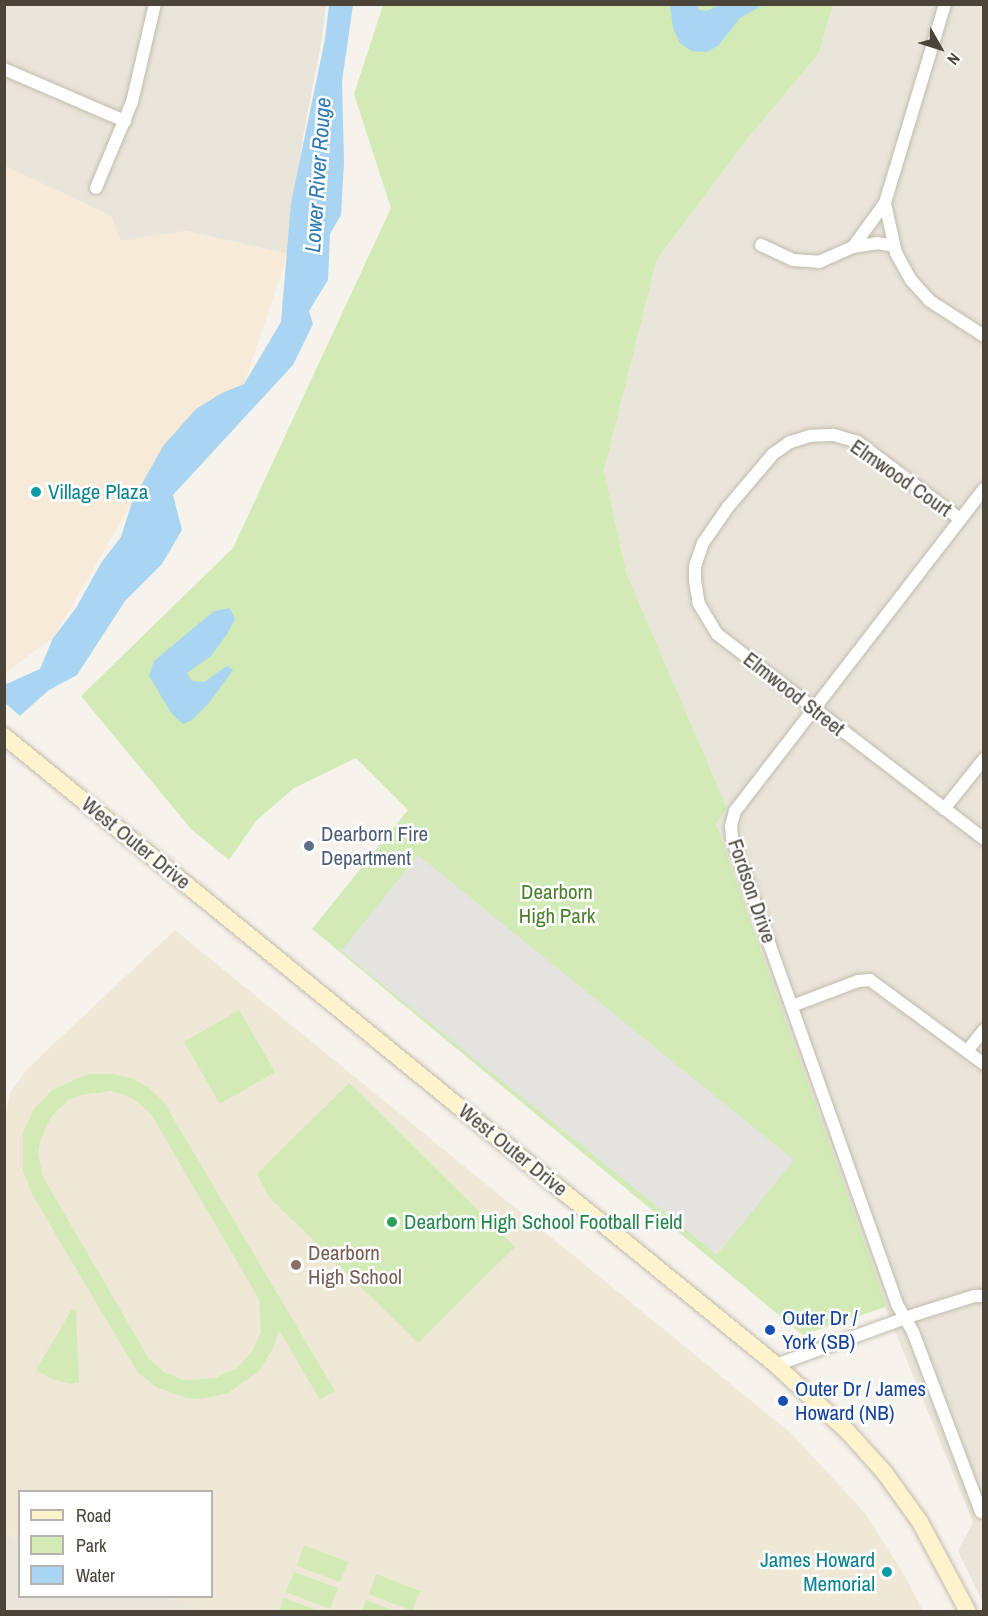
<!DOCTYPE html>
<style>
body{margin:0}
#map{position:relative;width:988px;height:1616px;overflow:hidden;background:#f6f3ec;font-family:"Archivo Narrow",sans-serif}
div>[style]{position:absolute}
.residential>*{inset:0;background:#eae5da}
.commercial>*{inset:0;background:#f7ead8}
.education>*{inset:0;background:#efe8d6}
.green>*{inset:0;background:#d2eab5}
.parking>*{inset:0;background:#e5e3e0}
.water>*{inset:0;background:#a9d4f2}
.pier>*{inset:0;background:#f6f3ec}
.roads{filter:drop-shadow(0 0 2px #c2bbae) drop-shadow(0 0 2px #c2bbae)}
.street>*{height:12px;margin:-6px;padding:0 6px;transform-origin:6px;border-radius:6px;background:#fff}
.secondary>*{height:16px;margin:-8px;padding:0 8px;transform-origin:8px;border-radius:8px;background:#fff3cd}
.dots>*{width:16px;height:16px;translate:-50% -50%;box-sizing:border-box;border:3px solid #fff;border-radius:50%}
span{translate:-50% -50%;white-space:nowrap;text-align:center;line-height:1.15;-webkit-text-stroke:5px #fff;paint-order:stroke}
.street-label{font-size:21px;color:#4b4439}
.culture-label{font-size:21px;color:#0d838f}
.left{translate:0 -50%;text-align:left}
.right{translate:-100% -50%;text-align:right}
.service-label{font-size:21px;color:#4e5e75}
.park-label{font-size:21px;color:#4a7f2a}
.leisure-label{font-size:21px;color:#27864d}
.education-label{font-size:21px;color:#785e54}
.transit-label{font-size:21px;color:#164399}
.water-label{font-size:22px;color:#2e7ab2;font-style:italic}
.frame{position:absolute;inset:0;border:6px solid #4b4439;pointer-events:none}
.legend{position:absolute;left:18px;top:1490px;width:195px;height:108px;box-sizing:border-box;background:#fff;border:2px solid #b7b4b0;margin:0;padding:8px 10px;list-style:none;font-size:18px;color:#4b4439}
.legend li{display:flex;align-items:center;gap:12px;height:30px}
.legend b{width:30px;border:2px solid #b7b4b0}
.north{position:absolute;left:910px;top:18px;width:60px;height:60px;-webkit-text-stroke:4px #fff;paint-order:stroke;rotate:129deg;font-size:16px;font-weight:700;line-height:24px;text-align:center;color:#4b4439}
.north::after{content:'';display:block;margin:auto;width:21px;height:27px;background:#4b4439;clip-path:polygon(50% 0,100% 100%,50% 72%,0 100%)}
</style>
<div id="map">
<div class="residential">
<i style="clip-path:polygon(5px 5px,326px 5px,322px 38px,303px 137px,288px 254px,186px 231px,121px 241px,111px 216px,5px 166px)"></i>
<i style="clip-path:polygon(833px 5px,983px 5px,983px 1603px,958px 1551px,973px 1522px,885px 1307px,886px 1304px,716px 824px,727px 808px,627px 575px,604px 471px,657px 259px,748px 138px,819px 53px)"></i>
<i style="clip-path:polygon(4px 1533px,19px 1539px,20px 1596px,166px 1597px,205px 1611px,5px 1611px)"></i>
</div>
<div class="commercial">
<i style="clip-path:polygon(5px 166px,111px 216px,121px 241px,186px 231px,288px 254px,244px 384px,132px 502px,53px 638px,5px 673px)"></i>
</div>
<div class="education">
<i style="clip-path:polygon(175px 930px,792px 1434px,864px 1512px,905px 1576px,923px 1611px,205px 1611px,166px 1597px,212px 1596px,212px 1492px,20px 1492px,19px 1539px,5px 1533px,4px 1120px,10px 1093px,27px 1069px)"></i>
</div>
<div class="green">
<i style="clip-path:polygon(383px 5px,833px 5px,819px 53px,748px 138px,657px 259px,604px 471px,627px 575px,727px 808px,716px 824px,886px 1304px,885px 1307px,803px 1335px,312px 929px,408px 810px,356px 758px,294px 788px,256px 821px,229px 860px,191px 829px,81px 696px,233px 548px,391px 208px,354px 94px)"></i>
<i style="clip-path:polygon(239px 1010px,275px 1072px,220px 1104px,184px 1042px)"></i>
<i style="clip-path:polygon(evenodd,88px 1074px,114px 1074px,131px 1078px,149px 1088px,163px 1101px,335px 1391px,320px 1400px,279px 1330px,272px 1350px,259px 1371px,228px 1393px,201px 1399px,187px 1398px,158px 1388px,138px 1373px,33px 1196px,23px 1171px,23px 1132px,34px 1109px,52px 1090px,88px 1074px,112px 1091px,134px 1099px,151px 1114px,259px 1299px,261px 1332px,252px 1352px,237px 1368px,216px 1378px,183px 1380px,164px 1372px,149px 1359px,43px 1177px,38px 1154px,40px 1141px,51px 1117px,68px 1100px,80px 1095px,112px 1091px)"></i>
<i style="clip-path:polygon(349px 1083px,515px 1247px,418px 1343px,269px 1197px,257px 1174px)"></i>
<i style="clip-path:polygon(72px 1309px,76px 1310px,79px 1382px,70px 1384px,50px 1378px,36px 1370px)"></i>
<i style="clip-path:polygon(304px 1545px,348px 1562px,340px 1582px,297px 1566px)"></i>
<i style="clip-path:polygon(294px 1572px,338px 1588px,330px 1609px,286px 1592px)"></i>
<i style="clip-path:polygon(376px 1574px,420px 1591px,412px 1611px,369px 1594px)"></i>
<i style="clip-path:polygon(284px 1598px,319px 1611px,279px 1611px)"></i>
<i style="clip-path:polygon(366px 1600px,395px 1611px,362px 1611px)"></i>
</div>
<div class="parking">
<i style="clip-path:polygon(418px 855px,794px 1160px,717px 1255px,341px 951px)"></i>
</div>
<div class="water">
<i style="clip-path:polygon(329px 5px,353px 5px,342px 81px,344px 163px,341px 215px,330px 234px,328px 280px,309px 311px,313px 324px,293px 365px,173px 495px,182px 530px,162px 564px,125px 601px,77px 675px,49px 690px,5px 729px,4px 685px,40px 669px,53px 638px,76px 608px,101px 563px,121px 537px,132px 502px,163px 446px,196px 409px,222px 393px,244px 384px,281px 322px,291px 203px,325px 39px)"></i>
<i style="clip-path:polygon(670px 5px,698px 5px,698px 10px,706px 11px,720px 5px,763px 5px,740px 18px,718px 46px,706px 52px,691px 51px,680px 43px,673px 28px)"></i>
<i style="clip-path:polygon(230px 608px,235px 619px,227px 634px,211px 656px,187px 673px,192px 681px,204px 682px,227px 666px,233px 670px,209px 703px,192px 720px,183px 724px,172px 714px,149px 676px,154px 661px,214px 611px)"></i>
</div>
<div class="pier">
<i style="clip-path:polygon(5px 703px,21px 717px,4px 732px)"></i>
</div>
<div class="roads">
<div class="street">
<i style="left:945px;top:4px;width:208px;rotate:106.8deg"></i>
<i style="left:885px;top:203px;width:51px;rotate:77.6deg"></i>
<i style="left:896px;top:253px;width:31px;rotate:61deg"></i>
<i style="left:911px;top:280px;width:28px;rotate:48deg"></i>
<i style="left:930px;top:301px;width:64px;rotate:32.9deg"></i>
<i style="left:4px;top:69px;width:132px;rotate:23.3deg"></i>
<i style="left:96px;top:188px;width:93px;rotate:-67.3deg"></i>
<i style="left:132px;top:102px;width:101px;rotate:-76.8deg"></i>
<i style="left:761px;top:245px;width:35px;rotate:25deg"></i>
<i style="left:793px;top:260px;width:26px;rotate:4deg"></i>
<i style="left:819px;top:262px;width:37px;rotate:-24deg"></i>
<i style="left:853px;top:247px;width:24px;rotate:-9deg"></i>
<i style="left:877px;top:243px;width:17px;rotate:10deg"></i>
<i style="left:853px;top:247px;width:54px;rotate:-54deg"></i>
<i style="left:960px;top:519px;width:128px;rotate:-143deg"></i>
<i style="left:858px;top:442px;width:26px;rotate:-164deg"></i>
<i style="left:833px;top:435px;width:23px;rotate:178deg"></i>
<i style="left:810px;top:436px;width:21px;rotate:163deg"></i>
<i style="left:790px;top:442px;width:21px;rotate:145deg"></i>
<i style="left:773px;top:454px;width:70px;rotate:130.3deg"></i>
<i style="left:728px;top:507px;width:44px;rotate:124.8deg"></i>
<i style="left:703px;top:543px;width:24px;rotate:109deg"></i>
<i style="left:695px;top:566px;width:14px;rotate:90deg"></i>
<i style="left:695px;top:580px;width:24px;rotate:81deg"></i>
<i style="left:699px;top:604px;width:35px;rotate:59deg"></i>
<i style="left:717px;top:634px;width:337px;rotate:37.5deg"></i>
<i style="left:944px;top:809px;width:64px;rotate:-51.3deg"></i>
<i style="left:792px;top:1006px;width:71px;rotate:-20.7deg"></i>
<i style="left:858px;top:981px;width:12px;rotate:-5deg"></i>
<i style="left:870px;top:980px;width:142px;rotate:36.4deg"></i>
<i style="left:967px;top:1051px;width:27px;rotate:-51deg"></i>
<i style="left:776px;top:1365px;width:150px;rotate:-19.9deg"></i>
<i style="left:917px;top:1314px;width:60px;rotate:-17.5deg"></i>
<i style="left:974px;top:1296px;width:10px"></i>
<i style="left:981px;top:1512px;width:192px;rotate:-110.7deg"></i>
<i style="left:913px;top:1332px;width:32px;rotate:-120deg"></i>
<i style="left:897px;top:1304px;width:495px;rotate:-109.5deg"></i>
<i style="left:732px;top:837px;width:11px;rotate:-95deg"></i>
<i style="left:731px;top:826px;width:16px;rotate:-75deg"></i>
<i style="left:735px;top:811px;width:407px;rotate:-52.3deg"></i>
</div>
<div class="secondary">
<i style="left:4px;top:736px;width:996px;rotate:39.17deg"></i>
<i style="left:776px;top:1365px;width:98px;rotate:42.9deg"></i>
<i style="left:848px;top:1432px;width:54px;rotate:48deg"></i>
<i style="left:884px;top:1472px;width:62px;rotate:54.2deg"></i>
<i style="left:920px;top:1522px;width:102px;rotate:61.9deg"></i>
</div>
</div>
<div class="dots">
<i style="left:36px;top:492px;background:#0f9aa8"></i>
<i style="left:309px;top:846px;background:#5c6f8a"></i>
<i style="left:392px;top:1222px;background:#2e9e5b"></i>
<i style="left:296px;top:1265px;background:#8d6e63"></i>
<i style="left:770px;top:1330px;background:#1a4fb4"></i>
<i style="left:783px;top:1401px;background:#1a4fb4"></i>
<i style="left:887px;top:1572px;background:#0f9aa8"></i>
</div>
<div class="street-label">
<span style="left:901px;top:478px;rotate:35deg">Elmwood Court</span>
<span style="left:794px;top:694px;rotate:38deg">Elmwood Street</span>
<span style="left:136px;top:843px;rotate:39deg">West Outer Drive</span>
<span style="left:752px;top:891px;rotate:71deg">Fordson Drive</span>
<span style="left:513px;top:1150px;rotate:39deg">West Outer Drive</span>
</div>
<div class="culture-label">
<span class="left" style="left:48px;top:492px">Village Plaza</span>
<span class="right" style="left:875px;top:1572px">James Howard<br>Memorial</span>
</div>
<div class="service-label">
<span class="left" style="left:321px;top:846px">Dearborn Fire<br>Department</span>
</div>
<div class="park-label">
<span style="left:557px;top:904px">Dearborn<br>High Park</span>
</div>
<div class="leisure-label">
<span class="left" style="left:404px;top:1222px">Dearborn High School Football Field</span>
</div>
<div class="education-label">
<span class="left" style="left:308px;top:1265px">Dearborn<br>High School</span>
</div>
<div class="transit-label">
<span class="left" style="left:782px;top:1330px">Outer Dr /<br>York (SB)</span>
<span class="left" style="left:795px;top:1401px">Outer Dr / James<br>Howard (NB)</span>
</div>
<div class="water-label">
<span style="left:318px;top:175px;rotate:-86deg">Lower River Rouge</span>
</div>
<div class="frame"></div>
<ul class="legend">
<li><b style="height:8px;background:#fff3cd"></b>Road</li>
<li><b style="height:16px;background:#d2eab5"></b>Park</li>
<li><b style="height:16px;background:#a9d4f2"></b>Water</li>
</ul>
<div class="north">N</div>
</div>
